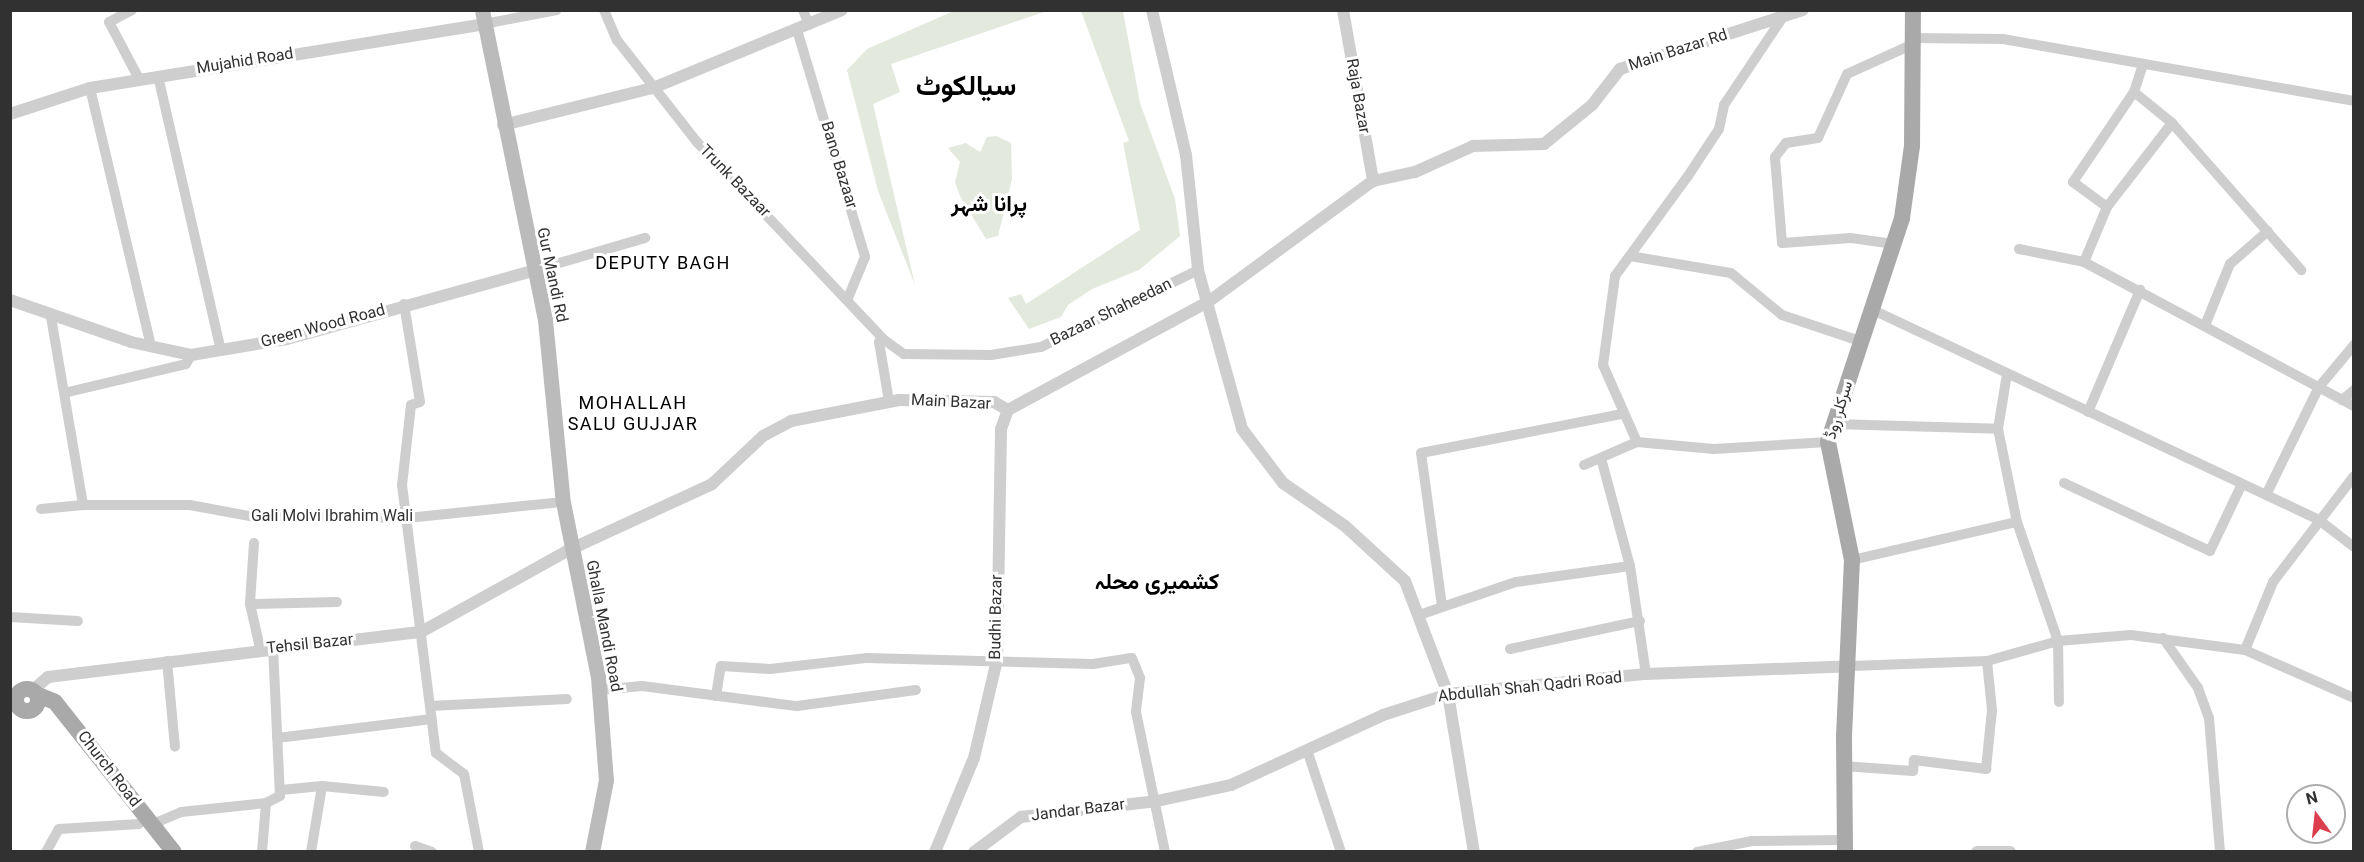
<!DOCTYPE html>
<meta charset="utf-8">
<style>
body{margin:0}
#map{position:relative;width:2364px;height:862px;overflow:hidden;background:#fff;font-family:Roboto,Vazirmatn,sans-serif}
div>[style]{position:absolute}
.green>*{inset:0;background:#e4e9dd}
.minor>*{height:10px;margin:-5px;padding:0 5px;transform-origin:5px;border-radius:5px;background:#cecece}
.tertiary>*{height:12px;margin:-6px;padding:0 6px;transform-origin:6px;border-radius:6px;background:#cecece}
.secondary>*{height:15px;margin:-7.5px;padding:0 7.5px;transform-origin:7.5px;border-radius:7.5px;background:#bbb}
.primary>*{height:16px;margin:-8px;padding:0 8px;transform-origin:8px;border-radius:8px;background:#a9a9a9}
.primary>.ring{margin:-8px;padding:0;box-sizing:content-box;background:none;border:16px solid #a9a9a9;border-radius:50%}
span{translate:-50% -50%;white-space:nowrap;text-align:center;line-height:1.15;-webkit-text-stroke:6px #fff;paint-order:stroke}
.street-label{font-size:16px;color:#313131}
.neighbourhood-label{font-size:18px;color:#000;letter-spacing:1.5px}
.district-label{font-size:22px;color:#000;font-weight:700}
.town-label{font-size:28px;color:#000;font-weight:700}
.frame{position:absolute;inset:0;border:12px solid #313131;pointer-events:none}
.north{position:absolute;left:2286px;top:784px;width:60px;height:60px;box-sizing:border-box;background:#fff;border:2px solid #adadad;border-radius:50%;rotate:345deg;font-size:16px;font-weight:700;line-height:24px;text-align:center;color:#313131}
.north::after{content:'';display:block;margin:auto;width:21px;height:27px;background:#db3f4e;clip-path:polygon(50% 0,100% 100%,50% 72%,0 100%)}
</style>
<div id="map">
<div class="green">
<i style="clip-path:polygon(956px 10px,1047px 11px,891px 64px,900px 92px,873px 104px,915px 285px,878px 191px,847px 70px,867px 49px)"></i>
<i style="clip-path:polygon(1081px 11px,1123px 11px,1140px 103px,1175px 199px,1180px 236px,1139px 270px,1092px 289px,1068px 305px,1061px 317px,1029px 329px,1008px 298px,1021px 294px,1026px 304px,1140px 230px,1123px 143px,1129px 141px)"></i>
<i style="clip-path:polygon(996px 136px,1011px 143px,1012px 179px,998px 236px,986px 239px,960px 196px,955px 182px,960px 162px,948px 148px,966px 143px,980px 152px,987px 137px)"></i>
</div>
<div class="minor">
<i style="left:132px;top:10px;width:26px;rotate:152deg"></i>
<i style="left:109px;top:22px;width:64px;rotate:62.2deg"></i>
<i style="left:604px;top:10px;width:33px;rotate:67deg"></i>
<i style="left:617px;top:40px;width:130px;rotate:51.9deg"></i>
<i style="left:697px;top:142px;width:271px;rotate:46.6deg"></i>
<i style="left:883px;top:339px;width:26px;rotate:36deg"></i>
<i style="left:904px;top:354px;width:87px;rotate:0.7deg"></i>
<i style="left:991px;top:355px;width:51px;rotate:-9.1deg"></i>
<i style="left:1041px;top:347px;width:175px;rotate:-26.1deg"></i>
<i style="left:803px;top:10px;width:16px;rotate:68deg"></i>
<i style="left:484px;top:24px;width:74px;rotate:-10.9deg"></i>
<i style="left:797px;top:30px;width:237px;rotate:73.3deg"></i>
<i style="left:865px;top:257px;width:44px;rotate:112.5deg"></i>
<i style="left:1911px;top:38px;width:92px;rotate:0.6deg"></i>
<i style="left:2003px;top:39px;width:356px;rotate:10deg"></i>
<i style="left:158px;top:76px;width:281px;rotate:77.1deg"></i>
<i style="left:90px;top:88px;width:265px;rotate:76.7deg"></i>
<i style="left:2134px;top:92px;width:49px;rotate:39.2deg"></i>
<i style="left:2172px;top:123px;width:196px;rotate:48.7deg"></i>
<i style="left:2107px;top:207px;width:42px;rotate:-143.7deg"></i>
<i style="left:2073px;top:182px;width:109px;rotate:-55.9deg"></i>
<i style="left:2134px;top:92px;width:28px;rotate:-72deg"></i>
<i style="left:1894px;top:244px;width:43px;rotate:-172.1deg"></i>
<i style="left:1851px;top:238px;width:69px;rotate:175.9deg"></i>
<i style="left:1782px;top:243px;width:86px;rotate:-94.7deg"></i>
<i style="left:1775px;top:157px;width:18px;rotate:-52deg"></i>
<i style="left:1786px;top:143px;width:32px;rotate:-9deg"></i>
<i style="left:1818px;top:138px;width:70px;rotate:-65.6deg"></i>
<i style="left:1847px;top:74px;width:70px;rotate:-24.4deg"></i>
<i style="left:2019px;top:249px;width:66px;rotate:11.3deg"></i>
<i style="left:2084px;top:262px;width:306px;rotate:28.1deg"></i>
<i style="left:1630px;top:256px;width:102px;rotate:9.6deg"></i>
<i style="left:1731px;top:273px;width:66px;rotate:39.5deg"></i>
<i style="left:1782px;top:315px;width:82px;rotate:18.4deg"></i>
<i style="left:2084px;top:262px;width:60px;rotate:-67.3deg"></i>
<i style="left:2107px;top:207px;width:106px;rotate:-52.3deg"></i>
<i style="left:532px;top:271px;width:118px;rotate:-16.3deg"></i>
<i style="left:404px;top:304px;width:99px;rotate:80.7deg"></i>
<i style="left:420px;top:402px;width:9px;rotate:162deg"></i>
<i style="left:411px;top:405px;width:81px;rotate:96.4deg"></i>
<i style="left:402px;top:485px;width:270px;rotate:82.8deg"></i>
<i style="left:436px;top:753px;width:35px;rotate:37deg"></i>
<i style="left:464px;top:774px;width:79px;rotate:79.1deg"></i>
<i style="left:1873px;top:310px;width:493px;rotate:25.2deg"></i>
<i style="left:2319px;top:520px;width:44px;rotate:37.6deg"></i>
<i style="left:51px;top:317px;width:191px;rotate:80.3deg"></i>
<i style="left:83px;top:505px;width:107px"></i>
<i style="left:190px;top:505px;width:65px;rotate:10.6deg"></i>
<i style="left:254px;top:517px;width:153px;rotate:0.4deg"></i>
<i style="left:407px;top:518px;width:157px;rotate:-5.9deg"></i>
<i style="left:2206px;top:323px;width:64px;rotate:-67.9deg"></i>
<i style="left:2230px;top:264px;width:50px;rotate:-41deg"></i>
<i style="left:883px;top:339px;width:5px;rotate:143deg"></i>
<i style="left:879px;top:342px;width:60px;rotate:80.4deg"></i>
<i style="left:2007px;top:374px;width:56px;rotate:99.3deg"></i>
<i style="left:1998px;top:429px;width:95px;rotate:78.5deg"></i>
<i style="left:2017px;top:522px;width:126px;rotate:71deg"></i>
<i style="left:2058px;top:641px;width:61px;rotate:89.1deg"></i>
<i style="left:64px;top:393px;width:125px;rotate:-13.4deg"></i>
<i style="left:186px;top:364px;width:10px;rotate:-61deg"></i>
<i style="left:2342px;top:400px;width:16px;rotate:-40deg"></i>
<i style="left:2088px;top:412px;width:133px;rotate:-66.9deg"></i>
<i style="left:1834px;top:424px;width:164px;rotate:1.7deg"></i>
<i style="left:1637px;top:442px;width:84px;rotate:-113.8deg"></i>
<i style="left:1603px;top:365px;width:90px;rotate:-82.3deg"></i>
<i style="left:1615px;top:276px;width:124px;rotate:-53.9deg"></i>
<i style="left:1688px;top:176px;width:56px;rotate:-56.6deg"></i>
<i style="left:1719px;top:129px;width:25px;rotate:-78deg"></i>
<i style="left:1724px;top:105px;width:113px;rotate:-56.2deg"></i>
<i style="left:1601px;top:458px;width:112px;rotate:75deg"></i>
<i style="left:1630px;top:566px;width:109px;rotate:81.6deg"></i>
<i style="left:1584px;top:465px;width:58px;rotate:-23.5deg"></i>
<i style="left:1637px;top:442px;width:77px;rotate:5.2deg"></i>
<i style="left:1714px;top:449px;width:114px;rotate:-3.5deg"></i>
<i style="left:2064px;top:483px;width:161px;rotate:25deg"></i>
<i style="left:2210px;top:551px;width:74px;rotate:-64.5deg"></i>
<i style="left:2266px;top:495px;width:120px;rotate:-63.9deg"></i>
<i style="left:2319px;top:387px;width:55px;rotate:-50.2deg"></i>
<i style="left:41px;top:509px;width:42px;rotate:-5.4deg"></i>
<i style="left:254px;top:543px;width:61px;rotate:93.8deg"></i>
<i style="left:250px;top:604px;width:45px;rotate:77.2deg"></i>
<i style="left:1852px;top:560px;width:169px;rotate:-13deg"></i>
<i style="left:250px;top:604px;width:87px;rotate:-1.3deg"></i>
<i style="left:1442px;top:606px;width:154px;rotate:-97.8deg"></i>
<i style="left:1421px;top:453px;width:204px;rotate:-11deg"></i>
<i style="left:1422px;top:614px;width:99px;rotate:-18.8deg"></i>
<i style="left:1516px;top:582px;width:115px;rotate:-8deg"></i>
<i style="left:10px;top:617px;width:68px;rotate:3.4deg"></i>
<i style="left:2163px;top:638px;width:61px;rotate:55deg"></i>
<i style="left:2198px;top:688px;width:32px;rotate:70deg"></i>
<i style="left:2209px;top:718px;width:134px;rotate:85.3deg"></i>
<i style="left:1510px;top:649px;width:133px;rotate:-12.2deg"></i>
<i style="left:2245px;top:650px;width:74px;rotate:-67.6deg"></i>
<i style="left:2273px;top:582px;width:133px;rotate:-52.6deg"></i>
<i style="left:167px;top:661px;width:86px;rotate:84.7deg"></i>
<i style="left:1851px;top:666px;width:136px;rotate:-2.1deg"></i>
<i style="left:1987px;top:661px;width:74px;rotate:-15.7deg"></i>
<i style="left:2058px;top:641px;width:73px;rotate:-4.7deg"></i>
<i style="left:2131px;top:635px;width:115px;rotate:7.5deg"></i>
<i style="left:2245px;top:650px;width:119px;rotate:23.8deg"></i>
<i style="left:599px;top:690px;width:43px;rotate:-5.3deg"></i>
<i style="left:642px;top:686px;width:156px;rotate:7.4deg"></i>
<i style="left:797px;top:706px;width:120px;rotate:-7.7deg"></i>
<i style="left:716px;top:696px;width:30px;rotate:-81deg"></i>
<i style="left:721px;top:666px;width:49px;rotate:3.5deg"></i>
<i style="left:770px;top:669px;width:98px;rotate:-6.5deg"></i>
<i style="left:867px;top:658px;width:226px;rotate:1.5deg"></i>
<i style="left:1093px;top:664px;width:39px;rotate:-9deg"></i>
<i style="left:1132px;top:658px;width:22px;rotate:68deg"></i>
<i style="left:1140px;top:678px;width:34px;rotate:97deg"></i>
<i style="left:1136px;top:712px;width:143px;rotate:78.3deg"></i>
<i style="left:430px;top:706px;width:137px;rotate:-2.9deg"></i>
<i style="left:277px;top:738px;width:156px;rotate:-7deg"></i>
<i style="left:1307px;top:750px;width:108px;rotate:71.6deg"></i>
<i style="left:1843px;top:766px;width:70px;rotate:4.1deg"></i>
<i style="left:1913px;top:771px;width:11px;rotate:-85deg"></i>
<i style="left:1914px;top:760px;width:73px;rotate:7.1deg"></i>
<i style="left:1986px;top:769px;width:59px;rotate:-84.2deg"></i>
<i style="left:1992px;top:710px;width:49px;rotate:-95.8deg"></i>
<i style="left:281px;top:790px;width:41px;rotate:-5.6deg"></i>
<i style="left:322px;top:786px;width:62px;rotate:5.5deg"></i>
<i style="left:156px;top:829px;width:9px;rotate:-63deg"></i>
<i style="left:160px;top:821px;width:23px;rotate:-23deg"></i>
<i style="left:181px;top:812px;width:85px;rotate:-6deg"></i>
<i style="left:266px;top:803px;width:16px;rotate:-27deg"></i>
<i style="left:280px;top:796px;width:149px;rotate:-92.7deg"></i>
<i style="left:415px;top:846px;width:18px;rotate:19deg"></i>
<i style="left:46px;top:852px;width:26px;rotate:-61deg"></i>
<i style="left:59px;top:829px;width:80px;rotate:-3.6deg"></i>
<i style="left:262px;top:852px;width:49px;rotate:-85.3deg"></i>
<i style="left:311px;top:852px;width:67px;rotate:-80.5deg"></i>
<i style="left:1697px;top:852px;width:56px;rotate:-11.3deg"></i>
<i style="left:1752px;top:841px;width:93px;rotate:-0.6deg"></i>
</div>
<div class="tertiary">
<i style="left:1152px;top:10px;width:149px;rotate:76.8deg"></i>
<i style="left:1186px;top:155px;width:116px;rotate:84deg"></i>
<i style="left:1198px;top:270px;width:165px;rotate:74.5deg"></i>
<i style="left:1242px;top:429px;width:68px;rotate:52.8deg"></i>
<i style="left:1283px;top:483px;width:75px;rotate:34.7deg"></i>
<i style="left:1345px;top:526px;width:81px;rotate:42.5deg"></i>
<i style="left:1405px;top:581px;width:121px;rotate:69.2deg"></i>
<i style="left:1448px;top:694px;width:160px;rotate:80.7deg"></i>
<i style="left:1343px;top:10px;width:174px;rotate:80deg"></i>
<i style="left:10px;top:114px;width:84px;rotate:-18deg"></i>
<i style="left:90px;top:88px;width:399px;rotate:-9.2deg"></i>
<i style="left:503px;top:125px;width:154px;rotate:-13.9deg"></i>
<i style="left:653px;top:88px;width:204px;rotate:-22.4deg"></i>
<i style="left:10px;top:300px;width:128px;rotate:19.1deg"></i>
<i style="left:131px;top:342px;width:61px;rotate:12.2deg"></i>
<i style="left:191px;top:355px;width:97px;rotate:-9.5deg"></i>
<i style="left:287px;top:339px;width:254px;rotate:-15.5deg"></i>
<i style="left:1008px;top:410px;width:227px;rotate:-28.4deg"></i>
<i style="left:1208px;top:302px;width:205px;rotate:-36.3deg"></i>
<i style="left:1373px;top:181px;width:43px;rotate:-12.1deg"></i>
<i style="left:1415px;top:172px;width:64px;rotate:-24.1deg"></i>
<i style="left:1473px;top:146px;width:71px;rotate:-1.6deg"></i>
<i style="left:1544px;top:144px;width:62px;rotate:-39.1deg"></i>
<i style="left:1592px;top:105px;width:46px;rotate:-52.1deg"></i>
<i style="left:1620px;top:69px;width:192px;rotate:-17.9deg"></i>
<i style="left:33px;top:690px;width:20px;rotate:-41deg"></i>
<i style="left:48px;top:677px;width:376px;rotate:-6.9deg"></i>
<i style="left:421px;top:632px;width:171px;rotate:-29deg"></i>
<i style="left:571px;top:549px;width:155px;rotate:-24.7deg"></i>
<i style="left:712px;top:484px;width:70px;rotate:-43.3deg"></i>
<i style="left:763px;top:436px;width:32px;rotate:-28deg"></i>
<i style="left:791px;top:421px;width:110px;rotate:-11deg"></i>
<i style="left:899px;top:400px;width:95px;rotate:1.2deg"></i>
<i style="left:994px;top:402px;width:16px;rotate:30deg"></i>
<i style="left:935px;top:852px;width:102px;rotate:-67.5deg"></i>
<i style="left:974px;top:758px;width:101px;rotate:-76.8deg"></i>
<i style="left:997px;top:660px;width:231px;rotate:-89deg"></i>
<i style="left:1001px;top:429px;width:20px;rotate:-70deg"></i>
<i style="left:974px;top:852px;width:59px;rotate:-36.7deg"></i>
<i style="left:1021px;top:817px;width:137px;rotate:-6.7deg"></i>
<i style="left:1157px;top:801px;width:76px;rotate:-12.2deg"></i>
<i style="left:1231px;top:785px;width:167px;rotate:-24.7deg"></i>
<i style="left:1383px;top:715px;width:68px;rotate:-17.9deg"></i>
<i style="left:1448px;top:694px;width:199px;rotate:-5.8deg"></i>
<i style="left:1646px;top:674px;width:205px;rotate:-2.2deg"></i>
<i style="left:1977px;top:852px;width:33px"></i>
</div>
<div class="secondary">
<i style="left:482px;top:10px;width:316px;rotate:78.5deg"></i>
<i style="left:545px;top:320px;width:183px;rotate:84.4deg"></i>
<i style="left:563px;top:502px;width:178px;rotate:78.7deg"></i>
<i style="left:598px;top:677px;width:103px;rotate:85.6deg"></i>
<i style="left:606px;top:780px;width:73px;rotate:101deg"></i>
</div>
<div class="primary">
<i class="ring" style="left:16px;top:689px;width:6px;height:6px"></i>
<i style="left:38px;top:695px;width:18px;rotate:22deg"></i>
<i style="left:55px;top:702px;width:191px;rotate:51.6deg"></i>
<i style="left:1845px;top:852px;width:116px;rotate:-90.5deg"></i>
<i style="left:1844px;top:736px;width:176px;rotate:-87.4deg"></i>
<i style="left:1852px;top:560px;width:120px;rotate:-101.5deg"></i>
<i style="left:1828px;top:442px;width:236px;rotate:-71.7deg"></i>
<i style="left:1902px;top:218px;width:73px;rotate:-82.1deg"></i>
<i style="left:1912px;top:146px;width:136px;rotate:-89.6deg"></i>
</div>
<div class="street-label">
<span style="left:1678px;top:50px;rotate:-18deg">Main Bazar Rd</span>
<span style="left:245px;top:61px;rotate:-9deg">Mujahid Road</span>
<span style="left:1358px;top:96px;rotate:80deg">Raja Bazar</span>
<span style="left:839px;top:165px;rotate:73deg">Bano Bazaar</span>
<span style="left:735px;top:181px;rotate:46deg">Trunk Bazaar</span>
<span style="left:552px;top:275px;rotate:78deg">Gur Mandi Rd</span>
<span style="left:1111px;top:312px;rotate:-26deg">Bazaar Shaheedan</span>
<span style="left:323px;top:326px;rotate:-15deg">Green Wood Road</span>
<span style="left:951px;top:402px;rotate:3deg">Main Bazar</span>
<span style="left:1839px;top:410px;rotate:-73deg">سرکلر روڈ</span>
<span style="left:332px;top:516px">Gali Molvi Ibrahim Wali</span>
<span style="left:996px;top:617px;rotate:-89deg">Budhi Bazar</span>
<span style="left:604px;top:626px;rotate:79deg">Ghalla Mandi Road</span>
<span style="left:310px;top:644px;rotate:-6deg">Tehsil Bazar</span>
<span style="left:1530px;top:687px;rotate:-6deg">Abdullah Shah Qadri Road</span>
<span style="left:109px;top:769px;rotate:52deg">Church Road</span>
<span style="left:1078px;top:810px;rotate:-7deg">Jandar Bazar</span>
</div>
<div class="neighbourhood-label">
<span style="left:663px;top:263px">DEPUTY BAGH</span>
<span style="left:633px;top:414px">MOHALLAH<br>SALU GUJJAR</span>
</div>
<div class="district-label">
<span style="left:989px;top:204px">پرانا شہر</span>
<span style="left:1157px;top:582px">کشمیری محلہ</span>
</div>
<div class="town-label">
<span style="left:966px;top:86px">سیالکوٹ</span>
</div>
<div class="frame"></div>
<div class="north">N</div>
</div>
